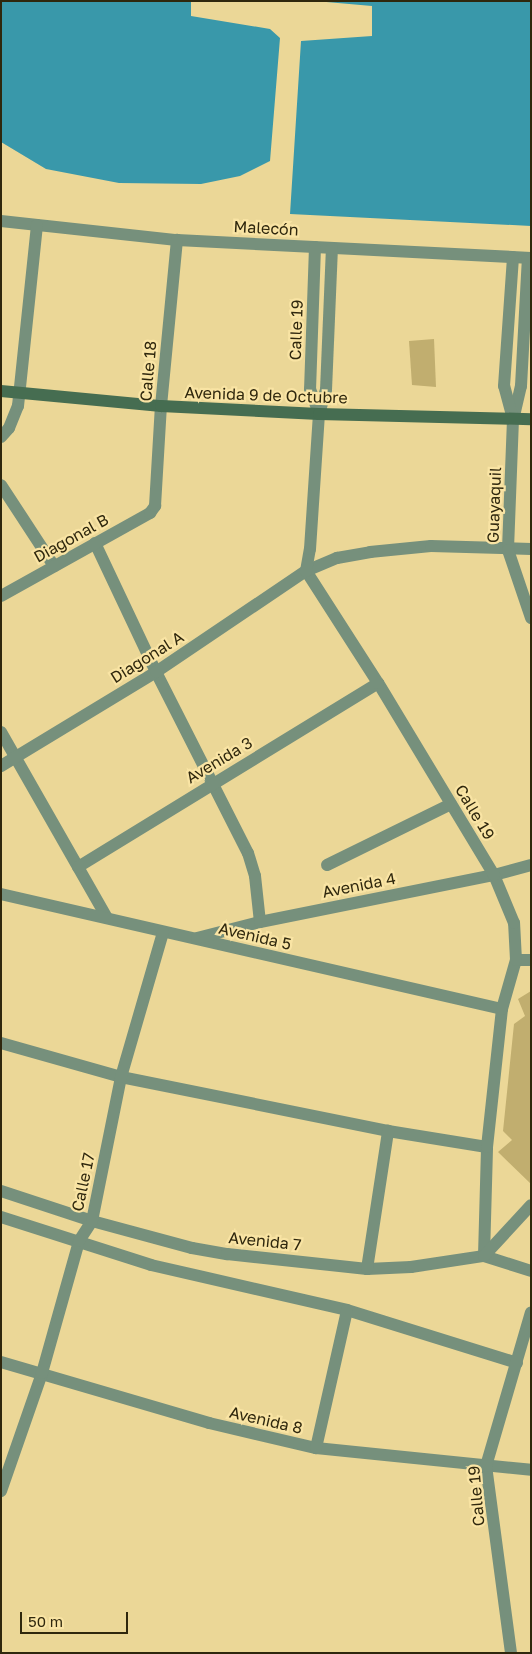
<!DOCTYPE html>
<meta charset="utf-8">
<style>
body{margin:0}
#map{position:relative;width:532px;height:1654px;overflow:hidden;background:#ebd797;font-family:"Golos Text",sans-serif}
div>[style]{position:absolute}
.water>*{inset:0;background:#3998aa}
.building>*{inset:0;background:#c1ae6f}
.minor>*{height:12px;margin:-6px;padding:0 6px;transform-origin:6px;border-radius:6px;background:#76907c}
.tertiary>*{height:12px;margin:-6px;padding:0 6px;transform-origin:6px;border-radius:6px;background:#76907c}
.secondary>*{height:12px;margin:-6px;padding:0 6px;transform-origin:6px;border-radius:6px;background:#466d51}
span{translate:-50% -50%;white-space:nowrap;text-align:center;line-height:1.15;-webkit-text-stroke:4.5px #f9e4a4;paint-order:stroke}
.street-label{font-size:16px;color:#2f270d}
.frame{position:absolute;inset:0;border:2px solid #2f270d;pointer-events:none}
.scale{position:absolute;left:20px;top:1612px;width:108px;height:22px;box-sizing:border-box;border:2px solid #2f270d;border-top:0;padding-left:6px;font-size:15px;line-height:18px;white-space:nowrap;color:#2f270d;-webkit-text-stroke:4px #f9e4a4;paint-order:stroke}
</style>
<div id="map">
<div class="water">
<i style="clip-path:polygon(1px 1px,191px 1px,191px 16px,270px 29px,280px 38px,270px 161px,240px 176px,201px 184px,119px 183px,46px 169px,1px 142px)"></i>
<i style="clip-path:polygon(315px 1px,531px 1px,531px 226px,290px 214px,301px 41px,372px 36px,372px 6px)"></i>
</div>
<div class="building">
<i style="clip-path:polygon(434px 339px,436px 387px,412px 385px,409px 341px)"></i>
<i style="clip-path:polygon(531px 991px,531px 1184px,498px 1152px,512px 1140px,503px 1131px,514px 1024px,525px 1016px,518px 999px)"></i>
</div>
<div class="minor">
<i style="left:1px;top:221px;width:177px;rotate:6.2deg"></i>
<i style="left:177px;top:240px;width:354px;rotate:2.9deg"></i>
<i style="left:315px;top:247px;width:142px;rotate:92deg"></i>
<i style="left:310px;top:389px;width:27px;rotate:70deg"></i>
<i style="left:319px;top:414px;width:25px;rotate:-74deg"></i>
<i style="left:326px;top:390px;width:142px;rotate:-87.6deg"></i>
<i style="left:514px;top:416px;width:31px;rotate:-77deg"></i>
<i style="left:521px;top:386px;width:128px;rotate:-86.9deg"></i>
<i style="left:513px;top:419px;width:34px;rotate:-105deg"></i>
<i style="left:504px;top:386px;width:129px;rotate:-86deg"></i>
<i style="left:1px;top:437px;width:12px;rotate:-48deg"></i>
<i style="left:9px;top:428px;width:24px;rotate:-68deg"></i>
<i style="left:18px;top:406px;width:182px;rotate:-84deg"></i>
<i style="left:1px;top:485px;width:97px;rotate:56.8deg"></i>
<i style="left:95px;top:543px;width:143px;rotate:64.7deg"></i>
<i style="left:156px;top:672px;width:203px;rotate:63.1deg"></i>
<i style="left:248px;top:853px;width:24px;rotate:73deg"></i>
<i style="left:255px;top:876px;width:46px;rotate:83.8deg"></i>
<i style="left:1px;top:596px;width:171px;rotate:-29.1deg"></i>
<i style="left:150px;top:513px;width:9px;rotate:-54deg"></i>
<i style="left:155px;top:506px;width:100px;rotate:-86.6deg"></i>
<i style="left:161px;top:406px;width:167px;rotate:-84.5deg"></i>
<i style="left:1px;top:732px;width:212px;rotate:60.3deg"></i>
<i style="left:327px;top:865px;width:138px;rotate:-26.2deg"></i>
<i style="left:78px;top:867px;width:352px;rotate:-31.5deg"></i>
<i style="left:1px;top:894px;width:514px;rotate:12.93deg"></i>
<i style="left:197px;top:938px;width:65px;rotate:-14.3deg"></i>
<i style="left:260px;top:922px;width:239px;rotate:-11.4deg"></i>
<i style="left:494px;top:875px;width:38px;rotate:-15deg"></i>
<i style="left:516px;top:960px;width:15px"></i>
<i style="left:1px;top:1043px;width:125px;rotate:15.8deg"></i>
<i style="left:121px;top:1077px;width:272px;rotate:11.4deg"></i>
<i style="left:388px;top:1131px;width:100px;rotate:9.2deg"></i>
<i style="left:1px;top:1191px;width:96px;rotate:18.2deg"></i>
<i style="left:92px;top:1221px;width:104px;rotate:15.1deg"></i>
<i style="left:192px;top:1248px;width:36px;rotate:10deg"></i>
<i style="left:227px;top:1254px;width:141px;rotate:6.1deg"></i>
<i style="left:367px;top:1269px;width:44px;rotate:-2.6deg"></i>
<i style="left:411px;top:1267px;width:74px;rotate:-8.6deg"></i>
<i style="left:484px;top:1256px;width:49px;rotate:17.7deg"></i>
<i style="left:1px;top:1217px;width:157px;rotate:17.7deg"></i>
<i style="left:151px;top:1265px;width:201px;rotate:12.9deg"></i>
<i style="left:347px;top:1310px;width:178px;rotate:17.3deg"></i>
<i style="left:484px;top:1256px;width:109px;rotate:-88.4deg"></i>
<i style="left:487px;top:1147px;width:139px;rotate:-83.8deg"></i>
<i style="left:502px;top:1009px;width:51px;rotate:-74.1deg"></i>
<i style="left:516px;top:960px;width:37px;rotate:-93deg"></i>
<i style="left:514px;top:923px;width:52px;rotate:-112.6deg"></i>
<i style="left:494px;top:875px;width:224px;rotate:-121.1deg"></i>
<i style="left:378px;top:683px;width:133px;rotate:-122.7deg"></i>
<i style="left:306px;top:571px;width:34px;rotate:-23deg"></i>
<i style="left:337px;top:558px;width:34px;rotate:-10deg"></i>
<i style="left:370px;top:552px;width:61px;rotate:-5.6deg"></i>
<i style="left:431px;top:546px;width:100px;rotate:1.7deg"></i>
<i style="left:484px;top:1256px;width:69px;rotate:-47.3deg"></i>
<i style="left:367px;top:1269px;width:140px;rotate:-81.3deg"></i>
<i style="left:1px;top:1362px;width:217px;rotate:16.3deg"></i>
<i style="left:209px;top:1423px;width:110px;rotate:13.2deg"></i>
<i style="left:316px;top:1448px;width:216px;rotate:5.8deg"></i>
<i style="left:316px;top:1448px;width:141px;rotate:-77.3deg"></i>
<i style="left:1px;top:1491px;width:125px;rotate:-70.8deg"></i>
<i style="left:42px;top:1373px;width:137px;rotate:-74.3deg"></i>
<i style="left:79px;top:1241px;width:24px;rotate:-57deg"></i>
<i style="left:92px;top:1221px;width:147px;rotate:-78.6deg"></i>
<i style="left:121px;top:1077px;width:151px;rotate:-73.8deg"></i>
<i style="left:511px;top:1653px;width:189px;rotate:-97.6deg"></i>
<i style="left:486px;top:1466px;width:160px;rotate:-73.7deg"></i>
</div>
<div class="tertiary">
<i style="left:513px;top:419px;width:131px;rotate:92.2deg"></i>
<i style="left:508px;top:550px;width:72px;rotate:71.3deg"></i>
<i style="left:1px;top:766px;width:181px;rotate:-31.2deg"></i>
<i style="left:156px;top:672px;width:181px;rotate:-34deg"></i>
<i style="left:306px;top:571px;width:22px;rotate:-80deg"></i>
<i style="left:310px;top:549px;width:135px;rotate:-86.2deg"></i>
</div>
<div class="secondary">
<i style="left:1px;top:391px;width:161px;rotate:5.4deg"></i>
<i style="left:161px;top:406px;width:158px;rotate:2.9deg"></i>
<i style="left:319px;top:414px;width:212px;rotate:1.4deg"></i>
</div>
<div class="street-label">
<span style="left:266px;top:228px;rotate:3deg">Malecón</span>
<span style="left:296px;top:330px;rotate:-88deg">Calle 19</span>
<span style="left:148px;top:371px;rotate:-85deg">Calle 18</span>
<span style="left:266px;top:395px;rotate:2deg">Avenida 9 de Octubre</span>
<span style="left:494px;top:505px;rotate:-88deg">Guayaquil</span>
<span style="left:71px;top:538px;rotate:-29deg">Diagonal B</span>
<span style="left:147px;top:657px;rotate:-32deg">Diagonal A</span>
<span style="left:219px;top:760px;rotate:-31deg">Avenida 3</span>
<span style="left:475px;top:812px;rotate:59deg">Calle 19</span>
<span style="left:359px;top:885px;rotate:-11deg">Avenida 4</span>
<span style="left:255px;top:936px;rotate:13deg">Avenida 5</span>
<span style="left:83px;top:1182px;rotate:-78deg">Calle 17</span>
<span style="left:265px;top:1241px;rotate:6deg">Avenida 7</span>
<span style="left:266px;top:1420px;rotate:13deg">Avenida 8</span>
<span style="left:476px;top:1496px;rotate:-95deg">Calle 19</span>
</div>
<div class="frame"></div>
<div class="scale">50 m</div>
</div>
